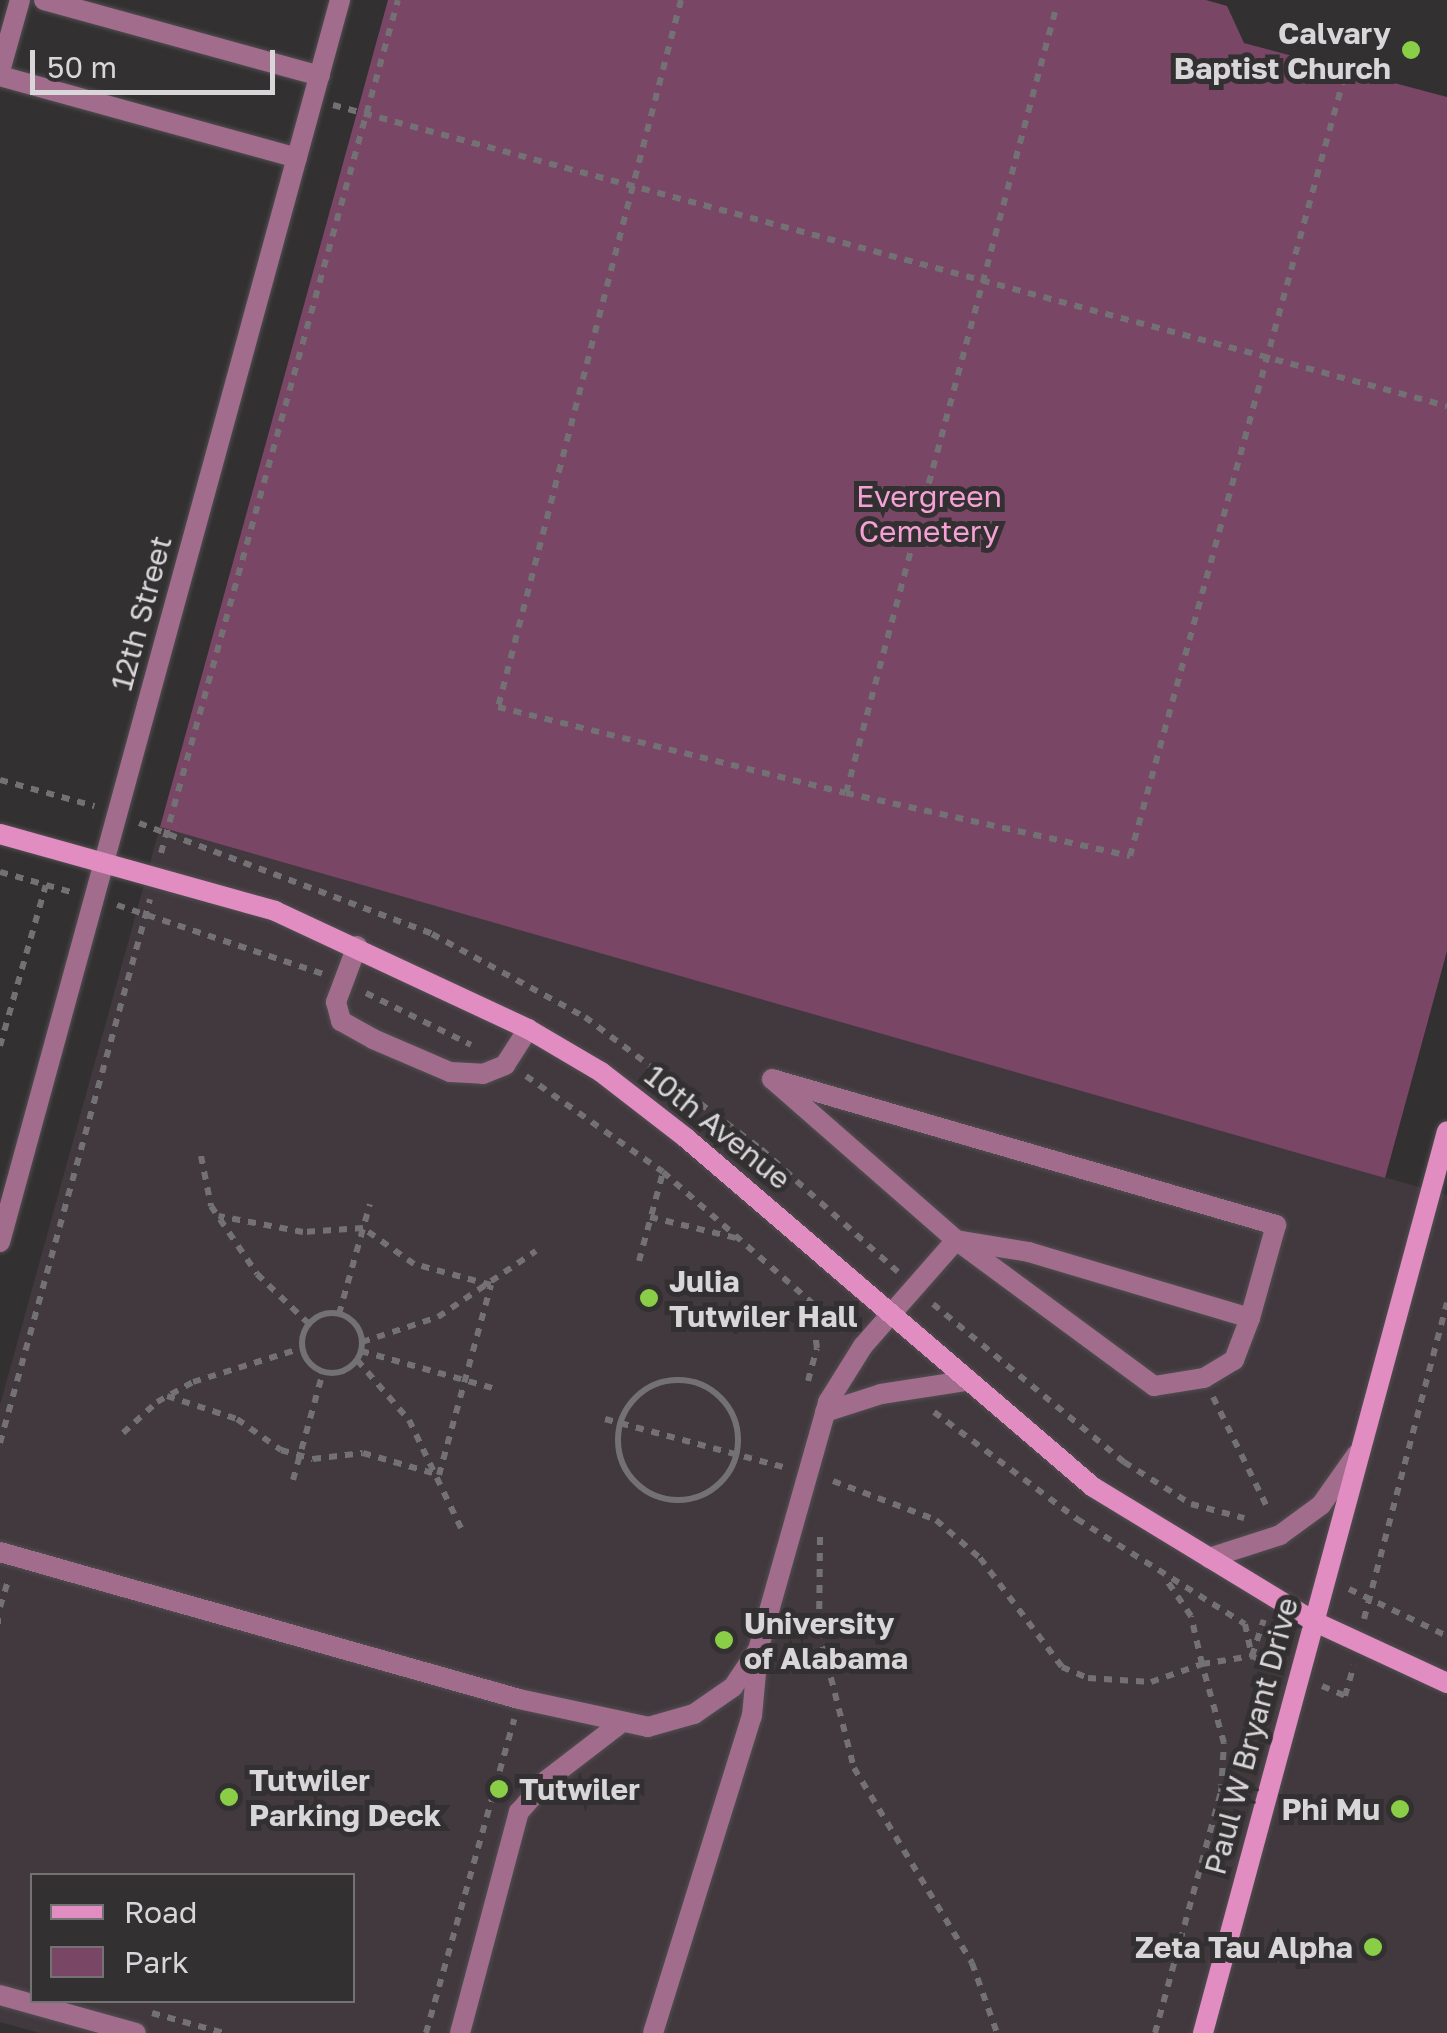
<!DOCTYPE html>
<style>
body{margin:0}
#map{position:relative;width:1447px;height:2033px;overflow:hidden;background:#333032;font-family:"Golos Text",sans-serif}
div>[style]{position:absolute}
.built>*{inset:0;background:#42393e}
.green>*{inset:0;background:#794666}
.path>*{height:6px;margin-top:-3px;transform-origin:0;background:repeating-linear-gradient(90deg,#737173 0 8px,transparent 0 16px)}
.path>.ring{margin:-3px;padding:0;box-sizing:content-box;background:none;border:6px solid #737173;border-radius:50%}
.roads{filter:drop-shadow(0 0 2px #514e50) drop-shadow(0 0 2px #514e50)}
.lane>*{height:20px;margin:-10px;padding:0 10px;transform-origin:10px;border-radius:10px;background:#a26d8d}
.street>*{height:20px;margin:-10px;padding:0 10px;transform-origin:10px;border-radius:10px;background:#a26d8d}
.secondary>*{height:20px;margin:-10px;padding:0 10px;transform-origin:10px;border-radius:10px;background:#e28dc2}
.dots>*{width:28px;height:28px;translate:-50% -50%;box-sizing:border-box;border:5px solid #333032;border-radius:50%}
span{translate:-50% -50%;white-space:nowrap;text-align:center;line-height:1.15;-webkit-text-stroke:10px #333032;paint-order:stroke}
.poi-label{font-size:30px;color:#d8d6d8;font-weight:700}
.right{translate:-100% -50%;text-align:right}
.left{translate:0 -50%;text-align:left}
.park-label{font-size:30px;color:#f6a1d5}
.street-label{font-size:30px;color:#d8d6d8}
.legend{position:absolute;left:30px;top:1873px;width:325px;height:130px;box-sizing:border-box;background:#333032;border:2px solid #757274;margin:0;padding:12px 18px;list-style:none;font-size:30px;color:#d8d6d8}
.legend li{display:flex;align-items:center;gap:20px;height:50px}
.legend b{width:50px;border:2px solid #757274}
.scale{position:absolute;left:30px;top:50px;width:245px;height:45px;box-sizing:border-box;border:5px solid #d8d6d8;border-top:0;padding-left:12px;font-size:30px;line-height:35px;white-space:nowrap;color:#d8d6d8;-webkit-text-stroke:8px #333032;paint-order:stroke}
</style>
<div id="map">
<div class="built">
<i style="clip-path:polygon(evenodd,160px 827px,1447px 1195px,1447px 2033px,40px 2033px,0 2022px,0 1405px,160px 827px,32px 1876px,352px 1876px,352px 2000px,32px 2000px,32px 1876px)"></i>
</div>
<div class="green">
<i style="clip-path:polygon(388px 0,1206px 0,1227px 6px,1244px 43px,1447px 97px,1447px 951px,1385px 1178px,160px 827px)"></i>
</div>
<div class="path">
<i style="left:681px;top:0;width:730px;rotate:104.51deg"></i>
<i style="left:498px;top:707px;width:358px;rotate:13.9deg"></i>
<i style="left:1055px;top:12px;width:808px;rotate:104.98deg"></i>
<i style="left:846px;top:793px;width:291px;rotate:12.5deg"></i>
<i style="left:1130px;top:856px;width:804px;rotate:-74.63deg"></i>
<i style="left:333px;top:105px;width:1154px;rotate:15.12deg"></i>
<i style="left:0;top:780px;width:98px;rotate:15.5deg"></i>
<i style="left:139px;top:823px;width:313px;rotate:20.7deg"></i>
<i style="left:432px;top:934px;width:174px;rotate:28.5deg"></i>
<i style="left:585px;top:1017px;width:220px;rotate:36.9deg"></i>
<i style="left:761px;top:1149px;width:184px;rotate:41.9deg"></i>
<i style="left:161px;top:853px;width:885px;rotate:-74.47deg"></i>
<i style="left:0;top:872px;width:74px;rotate:15.7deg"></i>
<i style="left:117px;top:905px;width:217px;rotate:18.5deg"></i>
<i style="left:366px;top:993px;width:117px;rotate:26.3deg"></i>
<i style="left:0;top:1046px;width:167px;rotate:-74.1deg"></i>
<i style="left:526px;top:1076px;width:167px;rotate:35deg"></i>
<i style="left:663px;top:1172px;width:240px;rotate:41.3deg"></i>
<i style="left:201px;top:1156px;width:51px;rotate:78.7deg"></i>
<i style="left:211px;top:1206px;width:82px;rotate:55.9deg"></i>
<i style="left:257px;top:1274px;width:72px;rotate:43.9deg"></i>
<i style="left:650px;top:1217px;width:89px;rotate:13.7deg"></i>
<i style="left:639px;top:1261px;width:92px;rotate:-74.9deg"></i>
<i style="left:933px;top:1304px;width:248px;rotate:39.6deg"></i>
<i style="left:1124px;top:1462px;width:79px;rotate:32.1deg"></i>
<i style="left:1191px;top:1504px;width:55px;rotate:14.8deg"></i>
<i class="ring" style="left:302px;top:1313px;width:54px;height:54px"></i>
<i style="left:339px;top:1314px;width:114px;rotate:-74.3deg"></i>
<i style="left:362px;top:1342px;width:80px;rotate:-18.2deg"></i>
<i style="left:438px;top:1317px;width:118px;rotate:-34deg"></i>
<i style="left:361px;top:1351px;width:137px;rotate:15.7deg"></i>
<i style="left:357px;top:1360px;width:79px;rotate:49.1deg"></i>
<i style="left:409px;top:1420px;width:120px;rotate:64.3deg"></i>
<i class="ring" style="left:618px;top:1380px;width:114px;height:114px"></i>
<i style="left:808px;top:1381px;width:34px;rotate:-75deg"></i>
<i style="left:817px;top:1348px;width:42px;rotate:-98.1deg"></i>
<i style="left:167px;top:1396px;width:74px;rotate:18.2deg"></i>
<i style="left:237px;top:1419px;width:54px;rotate:35.2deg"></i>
<i style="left:281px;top:1450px;width:33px;rotate:16deg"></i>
<i style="left:313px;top:1459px;width:50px;rotate:-6.8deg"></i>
<i style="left:363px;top:1453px;width:79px;rotate:16.1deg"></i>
<i style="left:439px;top:1475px;width:197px;rotate:-74.7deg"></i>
<i style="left:491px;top:1285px;width:80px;rotate:-164.7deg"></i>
<i style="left:414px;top:1264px;width:62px;rotate:-144.8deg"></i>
<i style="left:363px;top:1228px;width:60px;rotate:176.2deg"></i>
<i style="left:303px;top:1232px;width:86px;rotate:-169.3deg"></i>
<i style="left:1213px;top:1397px;width:127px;rotate:63.8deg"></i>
<i style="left:934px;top:1412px;width:179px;rotate:36.8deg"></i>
<i style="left:1077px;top:1519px;width:198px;rotate:32deg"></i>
<i style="left:1245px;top:1624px;width:33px;rotate:78deg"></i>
<i style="left:1252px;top:1656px;width:29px;rotate:25deg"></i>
<i style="left:605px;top:1419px;width:188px;rotate:15.1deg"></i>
<i style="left:123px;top:1433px;width:46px;rotate:-42.4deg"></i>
<i style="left:157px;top:1402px;width:41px;rotate:-29.1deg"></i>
<i style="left:193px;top:1382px;width:114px;rotate:-17.3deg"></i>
<i style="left:0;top:1443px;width:564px;rotate:-74.58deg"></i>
<i style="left:293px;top:1480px;width:112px;rotate:-74.5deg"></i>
<i style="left:833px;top:1481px;width:110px;rotate:20.7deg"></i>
<i style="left:936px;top:1520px;width:58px;rotate:40.8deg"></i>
<i style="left:980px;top:1558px;width:136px;rotate:53deg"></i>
<i style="left:1062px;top:1667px;width:28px;rotate:23deg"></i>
<i style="left:1088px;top:1678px;width:63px;rotate:3.6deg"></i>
<i style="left:1151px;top:1682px;width:54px;rotate:-19.4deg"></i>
<i style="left:1202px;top:1664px;width:49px;rotate:-102.9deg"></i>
<i style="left:1191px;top:1616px;width:46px;rotate:-124.4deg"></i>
<i style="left:820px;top:1537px;width:94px;rotate:90.6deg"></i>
<i style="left:819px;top:1631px;width:141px;rotate:75.7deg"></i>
<i style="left:854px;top:1768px;width:228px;rotate:58.8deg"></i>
<i style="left:972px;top:1963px;width:74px;rotate:70.3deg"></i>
<i style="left:1349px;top:1589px;width:109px;rotate:25.6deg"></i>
<i style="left:0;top:1607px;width:28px;rotate:-73deg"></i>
<i style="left:1364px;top:1619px;width:327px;rotate:-75.3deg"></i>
<i style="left:0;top:1621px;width:1px"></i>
<i style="left:1322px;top:1686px;width:25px;rotate:23deg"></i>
<i style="left:1345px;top:1696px;width:32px;rotate:-74deg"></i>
<i style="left:152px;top:2013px;width:75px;rotate:15.5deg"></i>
<i style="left:426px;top:2033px;width:326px;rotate:-74.3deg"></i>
<i style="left:1155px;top:2033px;width:250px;rotate:-74.7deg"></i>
<i style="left:1221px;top:1792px;width:49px;rotate:-86.5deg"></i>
<i style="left:1224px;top:1743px;width:82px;rotate:-105.6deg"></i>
<i style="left:1202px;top:1664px;width:51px;rotate:-9.1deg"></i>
<i style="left:1252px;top:1656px;width:38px;rotate:-72deg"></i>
</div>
<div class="roads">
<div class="lane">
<i style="left:44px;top:0;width:286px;rotate:15.4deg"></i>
<i style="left:0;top:71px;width:74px;rotate:-74.3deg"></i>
<i style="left:357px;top:946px;width:60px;rotate:110.6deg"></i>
<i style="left:336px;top:1002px;width:20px;rotate:75deg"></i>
<i style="left:341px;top:1021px;width:37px;rotate:29deg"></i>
<i style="left:373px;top:1039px;width:84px;rotate:23.2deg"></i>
<i style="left:450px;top:1072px;width:33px;rotate:3deg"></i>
<i style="left:483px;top:1074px;width:24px;rotate:-22deg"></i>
<i style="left:505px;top:1065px;width:43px;rotate:-57.4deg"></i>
<i style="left:772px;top:1079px;width:525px;rotate:16.16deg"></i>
<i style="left:1276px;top:1225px;width:97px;rotate:105.6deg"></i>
<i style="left:1250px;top:1318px;width:231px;rotate:-163.4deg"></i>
<i style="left:1029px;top:1252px;width:74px;rotate:-170.7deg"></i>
<i style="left:956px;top:1240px;width:244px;rotate:-138.8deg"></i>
<i style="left:825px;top:1412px;width:59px;rotate:-17.8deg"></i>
<i style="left:881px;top:1394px;width:85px;rotate:-8.8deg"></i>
<i style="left:0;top:1552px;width:539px;rotate:15.81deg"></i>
<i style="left:519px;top:1699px;width:132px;rotate:12.2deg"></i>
<i style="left:648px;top:1727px;width:48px;rotate:-15.8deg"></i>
<i style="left:694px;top:1714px;width:47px;rotate:-34.7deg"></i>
<i style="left:733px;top:1687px;width:45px;rotate:-56deg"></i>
<i style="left:758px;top:1650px;width:258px;rotate:-74.2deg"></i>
<i style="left:828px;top:1402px;width:66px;rotate:-58deg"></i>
<i style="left:863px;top:1346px;width:141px;rotate:-48.7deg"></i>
<i style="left:956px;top:1240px;width:246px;rotate:36.4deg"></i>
<i style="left:1154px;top:1386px;width:51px;rotate:-9.1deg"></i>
<i style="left:1204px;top:1378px;width:35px;rotate:-31deg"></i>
<i style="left:1234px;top:1360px;width:45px;rotate:-69.1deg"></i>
<i style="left:0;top:1995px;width:141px;rotate:15.6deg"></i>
<i style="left:460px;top:2033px;width:229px;rotate:-75.1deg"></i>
<i style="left:519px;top:1812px;width:44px;rotate:-48.7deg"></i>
<i style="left:548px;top:1779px;width:92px;rotate:-37.5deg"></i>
<i style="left:653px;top:2033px;width:332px;rotate:-72.7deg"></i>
<i style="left:752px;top:1716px;width:65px;rotate:-84.7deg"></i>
</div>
<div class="street">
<i style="left:0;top:76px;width:308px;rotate:15.4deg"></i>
<i style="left:0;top:1242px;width:1288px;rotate:-74.69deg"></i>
<i style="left:1209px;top:1558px;width:75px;rotate:-17.9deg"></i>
<i style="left:1280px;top:1535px;width:51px;rotate:-36.2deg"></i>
<i style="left:1321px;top:1505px;width:62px;rotate:-54.8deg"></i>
</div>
<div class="secondary">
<i style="left:0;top:834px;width:286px;rotate:15.6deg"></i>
<i style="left:275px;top:911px;width:279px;rotate:25deg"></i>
<i style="left:528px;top:1029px;width:85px;rotate:30.5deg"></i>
<i style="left:601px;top:1072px;width:108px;rotate:37.8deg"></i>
<i style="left:686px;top:1138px;width:536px;rotate:40.61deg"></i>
<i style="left:1093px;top:1487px;width:258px;rotate:31.3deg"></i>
<i style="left:1313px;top:1621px;width:148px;rotate:24.8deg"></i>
<i style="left:1203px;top:2033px;width:934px;rotate:-74.86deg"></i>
</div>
</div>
<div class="dots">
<i style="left:1411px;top:50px;background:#8ace47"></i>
<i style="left:649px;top:1298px;background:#8ace47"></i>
<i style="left:724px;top:1640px;background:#8ace47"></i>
<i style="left:499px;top:1789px;background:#8ace47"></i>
<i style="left:229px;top:1797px;background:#8ace47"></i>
<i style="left:1400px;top:1809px;background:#8ace47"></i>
<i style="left:1373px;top:1947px;background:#8ace47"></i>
</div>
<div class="poi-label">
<span class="right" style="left:1391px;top:50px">Calvary<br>Baptist Church</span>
<span class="left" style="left:669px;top:1298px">Julia<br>Tutwiler Hall</span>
<span class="left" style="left:744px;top:1640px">University<br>of Alabama</span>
<span class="left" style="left:249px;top:1797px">Tutwiler<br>Parking Deck</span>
<span class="left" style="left:519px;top:1789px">Tutwiler</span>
<span class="right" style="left:1380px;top:1809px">Phi Mu</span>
<span class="right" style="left:1353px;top:1947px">Zeta Tau Alpha</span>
</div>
<div class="park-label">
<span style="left:929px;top:513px">Evergreen<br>Cemetery</span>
</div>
<div class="street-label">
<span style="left:141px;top:613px;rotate:-75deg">12th Street</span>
<span style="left:718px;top:1127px;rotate:39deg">10th Avenue</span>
<span style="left:1251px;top:1736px;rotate:-75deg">Paul W Bryant Drive</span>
</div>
<ul class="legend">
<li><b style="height:12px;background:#e28dc2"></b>Road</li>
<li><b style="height:28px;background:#794666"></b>Park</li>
</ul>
<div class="scale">50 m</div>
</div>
